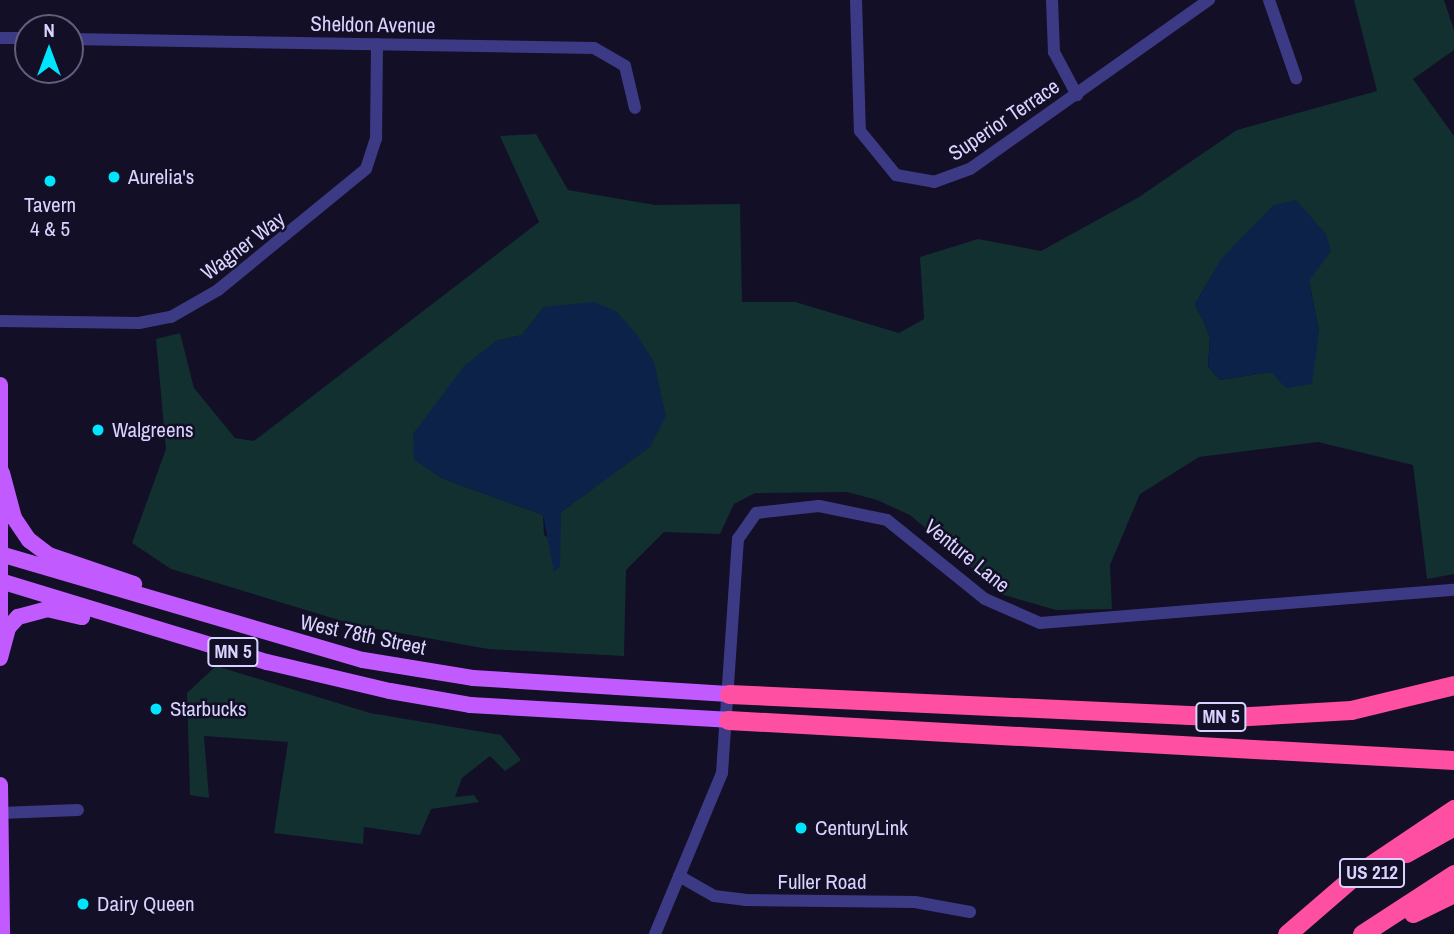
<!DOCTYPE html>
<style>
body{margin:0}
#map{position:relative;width:1454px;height:934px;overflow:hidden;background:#130f26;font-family:"Archivo Narrow",sans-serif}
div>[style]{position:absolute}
.green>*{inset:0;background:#12302f}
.water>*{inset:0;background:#0c2248}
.minor>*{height:12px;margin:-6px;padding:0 6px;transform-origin:6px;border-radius:6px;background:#3d3a85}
.major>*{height:16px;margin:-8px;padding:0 8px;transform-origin:8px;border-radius:8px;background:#c25bff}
.highway>*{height:19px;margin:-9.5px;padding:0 9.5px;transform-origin:9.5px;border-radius:9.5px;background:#ff4fa3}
.dots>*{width:19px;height:19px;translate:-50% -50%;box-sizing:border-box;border:4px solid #130f26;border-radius:50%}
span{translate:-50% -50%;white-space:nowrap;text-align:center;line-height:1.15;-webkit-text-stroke:5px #130f26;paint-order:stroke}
.shield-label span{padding:2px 5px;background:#130f26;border:2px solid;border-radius:5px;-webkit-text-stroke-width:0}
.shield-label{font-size:19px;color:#d9d4ff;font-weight:700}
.street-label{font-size:21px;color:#d9d4ff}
.poi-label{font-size:21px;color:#d9d4ff}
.left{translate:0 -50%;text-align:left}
.north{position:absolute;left:14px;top:14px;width:70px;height:70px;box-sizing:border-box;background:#130f26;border:2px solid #625e7d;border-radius:50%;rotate:0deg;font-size:19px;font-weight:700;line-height:28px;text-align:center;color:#d9d4ff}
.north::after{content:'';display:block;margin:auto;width:24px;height:32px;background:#00e5ff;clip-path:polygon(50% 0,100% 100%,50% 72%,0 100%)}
</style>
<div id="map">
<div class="green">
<i style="clip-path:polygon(evenodd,1354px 0,1444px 0,1454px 30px,1454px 50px,1413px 79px,1454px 136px,1454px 574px,1427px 579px,1413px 465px,1318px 442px,1199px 457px,1140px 494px,1110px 565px,1112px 609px,1056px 610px,1004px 595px,910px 515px,877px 500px,847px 492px,755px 493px,734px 504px,720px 534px,664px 532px,626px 570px,624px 656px,488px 649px,355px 625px,171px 569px,132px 543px,166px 449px,156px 339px,180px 333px,194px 388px,235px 438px,254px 441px,539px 222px,500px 136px,536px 134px,568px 190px,655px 205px,740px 204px,742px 302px,795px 302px,899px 333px,924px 319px,920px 257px,978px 239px,1041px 251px,1139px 197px,1237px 130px,1377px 91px,1354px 0,1274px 205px,1309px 281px,1319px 331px,1271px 372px,1220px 380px,1208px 367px,1210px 336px,1195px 304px,1221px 260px,1274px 205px,1354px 0,544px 307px,616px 311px,654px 363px,630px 461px,561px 512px,559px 545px,544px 535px,543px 515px,441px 478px,413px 434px,496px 341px,522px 335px,544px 307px)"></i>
<i style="clip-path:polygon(216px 666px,370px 713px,501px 735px,521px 760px,505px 771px,490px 756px,462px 778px,455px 797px,474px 795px,479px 802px,431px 809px,420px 835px,364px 827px,363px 844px,274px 833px,288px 742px,204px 736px,209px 798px,190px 795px,187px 693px)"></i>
</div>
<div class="water">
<i style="clip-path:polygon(1296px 200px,1326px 234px,1331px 251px,1309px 281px,1319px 331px,1312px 384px,1286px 388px,1271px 372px,1220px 380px,1208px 367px,1210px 336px,1195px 304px,1221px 259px,1274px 205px)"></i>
<i style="clip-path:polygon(593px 302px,616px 311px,637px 335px,654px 362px,666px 416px,650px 447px,561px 512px,560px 567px,554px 572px,543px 515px,441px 478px,414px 460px,413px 434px,464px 366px,496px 341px,522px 335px,544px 307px)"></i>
</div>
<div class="minor">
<i style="left:856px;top:0;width:131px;rotate:88.3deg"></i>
<i style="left:860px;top:131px;width:57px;rotate:50.7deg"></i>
<i style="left:896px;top:175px;width:39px;rotate:10deg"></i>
<i style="left:934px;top:182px;width:38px;rotate:-20deg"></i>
<i style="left:970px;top:169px;width:293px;rotate:-35.3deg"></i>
<i style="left:1052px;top:0;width:52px;rotate:87.8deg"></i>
<i style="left:1054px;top:52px;width:49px;rotate:61.9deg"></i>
<i style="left:1269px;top:0;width:83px;rotate:70.9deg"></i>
<i style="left:0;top:38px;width:28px"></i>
<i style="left:70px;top:39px;width:524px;rotate:0.98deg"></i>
<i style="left:594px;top:48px;width:36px;rotate:30deg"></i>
<i style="left:625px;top:66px;width:43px;rotate:76.6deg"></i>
<i style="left:0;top:321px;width:139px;rotate:0.8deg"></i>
<i style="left:139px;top:323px;width:33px;rotate:-11deg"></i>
<i style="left:171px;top:317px;width:54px;rotate:-29.9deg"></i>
<i style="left:218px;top:290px;width:191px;rotate:-39.3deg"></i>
<i style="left:366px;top:169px;width:32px;rotate:-72deg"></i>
<i style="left:376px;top:139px;width:95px;rotate:-89.4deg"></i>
<i style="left:0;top:813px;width:78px;rotate:-2.2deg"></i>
<i style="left:679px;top:876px;width:40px;rotate:29.7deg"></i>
<i style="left:714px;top:896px;width:31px;rotate:7deg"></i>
<i style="left:745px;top:900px;width:170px;rotate:0.7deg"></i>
<i style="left:915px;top:902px;width:56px;rotate:10.3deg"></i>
<i style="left:655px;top:934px;width:174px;rotate:-67.4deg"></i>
<i style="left:722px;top:773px;width:235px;rotate:-86.1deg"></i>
<i style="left:738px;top:539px;width:32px;rotate:-55deg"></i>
<i style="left:756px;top:513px;width:63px;rotate:-6.3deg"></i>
<i style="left:819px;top:506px;width:69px;rotate:11.6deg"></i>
<i style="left:887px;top:520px;width:126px;rotate:38.9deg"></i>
<i style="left:985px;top:599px;width:60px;rotate:23.6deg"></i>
<i style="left:1040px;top:623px;width:415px;rotate:-4.6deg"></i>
</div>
<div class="major">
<i style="left:0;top:385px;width:240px;rotate:90deg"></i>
<i style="left:2px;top:473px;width:47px;rotate:75.1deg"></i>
<i style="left:14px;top:518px;width:27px;rotate:56deg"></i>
<i style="left:29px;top:540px;width:25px;rotate:37deg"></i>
<i style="left:49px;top:555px;width:90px;rotate:18.8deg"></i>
<i style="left:0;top:554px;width:378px;rotate:16.3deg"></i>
<i style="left:363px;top:660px;width:111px;rotate:9.3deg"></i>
<i style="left:473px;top:678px;width:256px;rotate:3.6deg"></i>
<i style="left:0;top:581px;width:279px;rotate:16.9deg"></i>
<i style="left:267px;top:662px;width:126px;rotate:13.3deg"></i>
<i style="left:390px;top:691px;width:81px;rotate:9.9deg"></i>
<i style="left:470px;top:705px;width:258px;rotate:3.3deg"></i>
<i style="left:0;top:658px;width:31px;rotate:-75deg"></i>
<i style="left:8px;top:628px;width:15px;rotate:-48deg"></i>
<i style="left:18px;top:617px;width:30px;rotate:-15deg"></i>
<i style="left:47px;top:609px;width:36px;rotate:13deg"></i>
<i style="left:0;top:785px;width:149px;rotate:89.2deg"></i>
</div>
<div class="highway">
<i style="left:729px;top:694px;width:504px;rotate:2.62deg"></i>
<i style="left:1232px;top:717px;width:119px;rotate:-3.4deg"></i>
<i style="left:1351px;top:710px;width:106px;rotate:-13.6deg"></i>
<i style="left:728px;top:720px;width:727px;rotate:3.15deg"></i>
<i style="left:1406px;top:853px;width:55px;rotate:-29.4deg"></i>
<i style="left:1413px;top:913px;width:46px;rotate:-26deg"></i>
<i style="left:1287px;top:934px;width:87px;rotate:-40.8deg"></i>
<i style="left:1353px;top:877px;width:122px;rotate:-34deg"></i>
<i style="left:1362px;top:934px;width:110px;rotate:-33.1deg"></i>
</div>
<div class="dots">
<i style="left:114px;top:177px;background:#00e5ff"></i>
<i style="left:50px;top:181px;background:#00e5ff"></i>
<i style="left:98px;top:430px;background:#00e5ff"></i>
<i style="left:156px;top:709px;background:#00e5ff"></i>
<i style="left:801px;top:828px;background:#00e5ff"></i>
<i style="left:83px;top:904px;background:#00e5ff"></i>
</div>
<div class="shield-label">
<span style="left:233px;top:652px">MN 5</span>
<span style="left:1221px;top:717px">MN 5</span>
<span style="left:1372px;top:873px">US 212</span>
</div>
<div class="street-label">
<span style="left:373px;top:25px;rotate:1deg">Sheldon Avenue</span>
<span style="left:1004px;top:120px;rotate:-34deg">Superior Terrace</span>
<span style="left:243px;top:246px;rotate:-37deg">Wagner Way</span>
<span style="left:967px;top:556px;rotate:39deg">Venture Lane</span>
<span style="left:363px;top:635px;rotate:12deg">West 78th Street</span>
<span style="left:822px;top:882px">Fuller Road</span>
</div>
<div class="poi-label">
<span class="left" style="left:128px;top:177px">Aurelia's</span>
<span style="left:50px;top:217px">Tavern<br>4 &amp; 5</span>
<span class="left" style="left:112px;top:430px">Walgreens</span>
<span class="left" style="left:170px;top:709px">Starbucks</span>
<span class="left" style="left:815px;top:828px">CenturyLink</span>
<span class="left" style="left:97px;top:904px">Dairy Queen</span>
</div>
<div class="north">N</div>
</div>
